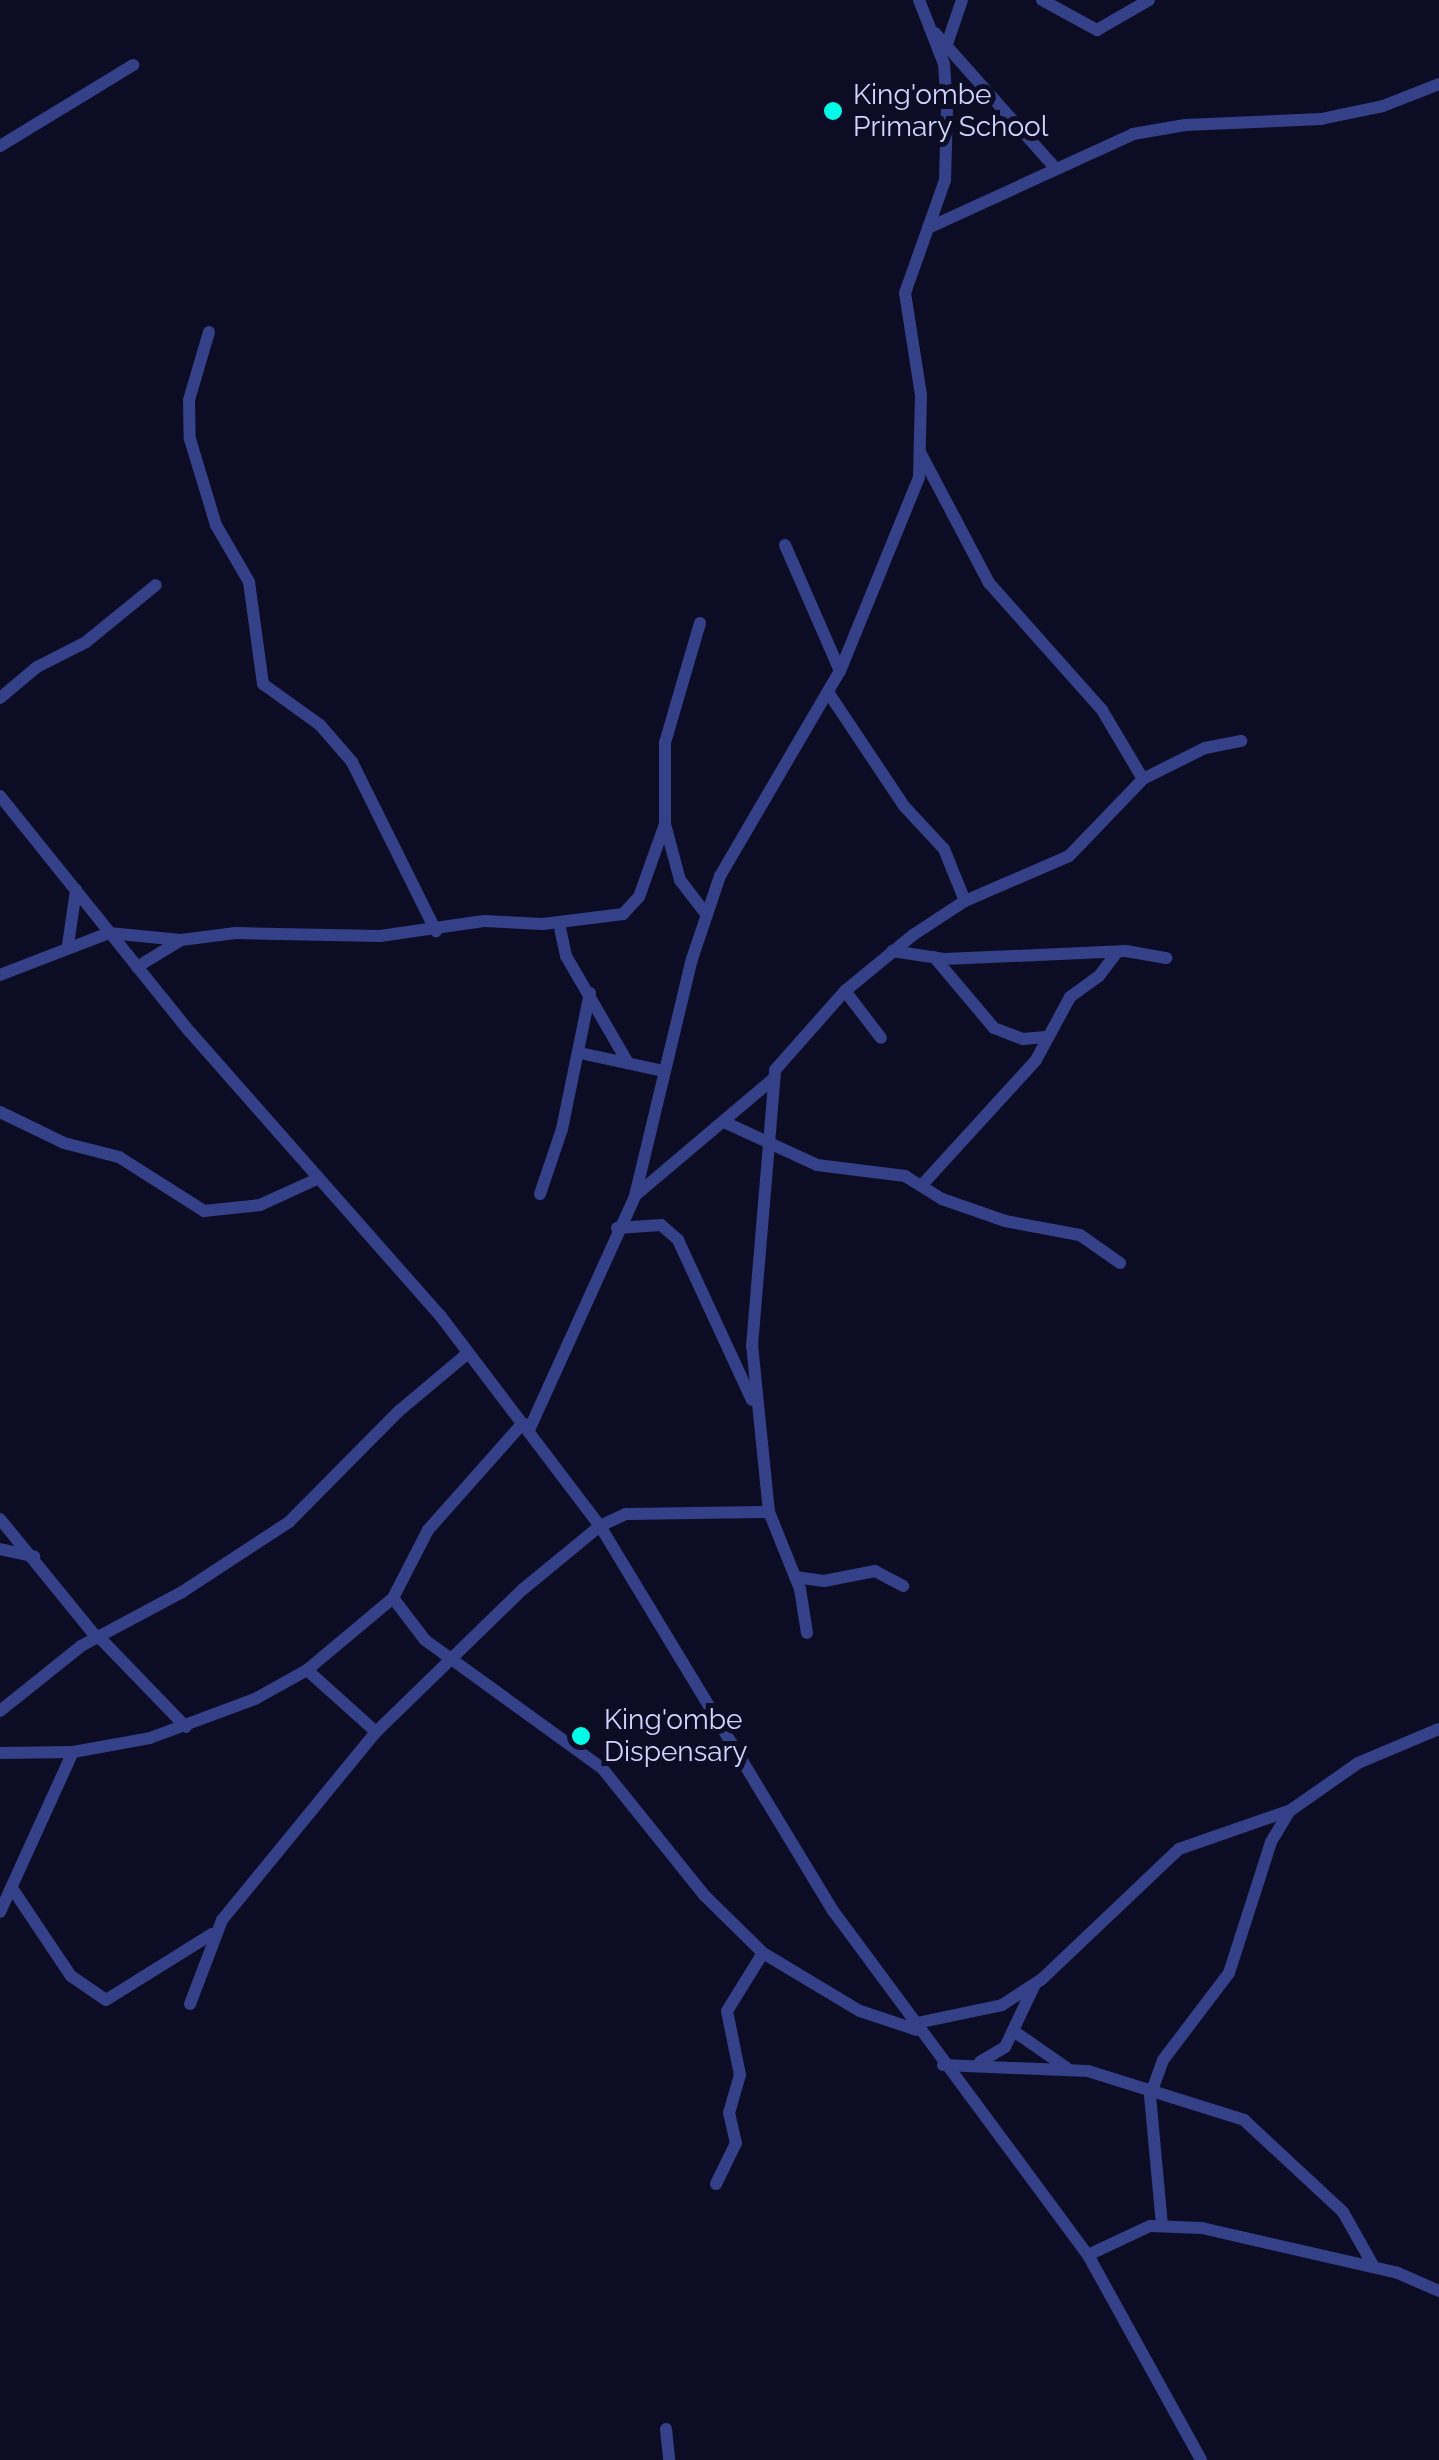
<!DOCTYPE html>
<style>
body{margin:0}
#map{position:relative;width:1439px;height:2460px;overflow:hidden;background:#0c0d25;font-family:Raleway,sans-serif}
div>[style]{position:absolute}
.minor>*{height:12px;margin:-6px;padding:0 6px;transform-origin:6px;border-radius:6px;background:#344088}
.dots>*{width:28px;height:28px;translate:-50% -50%;box-sizing:border-box;border:5px solid #0c0d25;border-radius:50%}
span{translate:-50% -50%;white-space:nowrap;text-align:center;line-height:1.15;-webkit-text-stroke:10px #0c0d25;paint-order:stroke}
.poi-label{font-size:28px;color:#d0d4ff}
.left{translate:0 -50%;text-align:left}
</style>
<div id="map">
<div class="minor">
<i style="left:1042px;top:0;width:63px;rotate:28.6deg"></i>
<i style="left:1097px;top:30px;width:60px;rotate:-30deg"></i>
<i style="left:935px;top:33px;width:182px;rotate:48.3deg"></i>
<i style="left:947px;top:44px;width:46px;rotate:-71.2deg"></i>
<i style="left:0;top:146px;width:156px;rotate:-31.3deg"></i>
<i style="left:928px;top:228px;width:226px;rotate:-24.6deg"></i>
<i style="left:1133px;top:134px;width:53px;rotate:-9.8deg"></i>
<i style="left:1185px;top:125px;width:136px;rotate:-2.5deg"></i>
<i style="left:1321px;top:119px;width:63px;rotate:-11.8deg"></i>
<i style="left:1383px;top:106px;width:60px;rotate:-21.4deg"></i>
<i style="left:209px;top:332px;width:71px;rotate:106.4deg"></i>
<i style="left:189px;top:400px;width:39px;rotate:89deg"></i>
<i style="left:190px;top:439px;width:90px;rotate:73.2deg"></i>
<i style="left:216px;top:525px;width:66px;rotate:59.9deg"></i>
<i style="left:249px;top:582px;width:103px;rotate:82.2deg"></i>
<i style="left:263px;top:684px;width:70px;rotate:35.7deg"></i>
<i style="left:320px;top:725px;width:49px;rotate:49.1deg"></i>
<i style="left:352px;top:762px;width:189px;rotate:63.6deg"></i>
<i style="left:921px;top:454px;width:146px;rotate:62.2deg"></i>
<i style="left:989px;top:583px;width:170px;rotate:48.3deg"></i>
<i style="left:1102px;top:710px;width:80px;rotate:59.3deg"></i>
<i style="left:785px;top:545px;width:137px;rotate:66.4deg"></i>
<i style="left:700px;top:623px;width:125px;rotate:106.3deg"></i>
<i style="left:665px;top:743px;width:81px;rotate:90deg"></i>
<i style="left:665px;top:824px;width:58px;rotate:75deg"></i>
<i style="left:680px;top:880px;width:43px;rotate:52.6deg"></i>
<i style="left:828px;top:692px;width:137px;rotate:56.3deg"></i>
<i style="left:904px;top:806px;width:59px;rotate:47.1deg"></i>
<i style="left:944px;top:849px;width:56px;rotate:68deg"></i>
<i style="left:0;top:698px;width:48px;rotate:-40deg"></i>
<i style="left:37px;top:667px;width:55px;rotate:-27deg"></i>
<i style="left:86px;top:642px;width:90px;rotate:-39.2deg"></i>
<i style="left:0;top:796px;width:303px;rotate:51.2deg"></i>
<i style="left:190px;top:1032px;width:376px;rotate:48.6deg"></i>
<i style="left:439px;top:1314px;width:266px;rotate:52.8deg"></i>
<i style="left:600px;top:1526px;width:451px;rotate:58.8deg"></i>
<i style="left:834px;top:1912px;width:427px;rotate:53.5deg"></i>
<i style="left:1088px;top:2255px;width:234px;rotate:61.1deg"></i>
<i style="left:559px;top:923px;width:34px;rotate:78deg"></i>
<i style="left:566px;top:956px;width:124px;rotate:59.9deg"></i>
<i style="left:68px;top:945px;width:56px;rotate:-81.7deg"></i>
<i style="left:892px;top:951px;width:54px;rotate:8.6deg"></i>
<i style="left:945px;top:959px;width:181px;rotate:-2.5deg"></i>
<i style="left:1126px;top:951px;width:41px;rotate:9.9deg"></i>
<i style="left:934px;top:957px;width:93px;rotate:49.8deg"></i>
<i style="left:994px;top:1028px;width:31px;rotate:21deg"></i>
<i style="left:1023px;top:1039px;width:25px;rotate:-5deg"></i>
<i style="left:137px;top:967px;width:52px;rotate:-31.5deg"></i>
<i style="left:181px;top:940px;width:55px;rotate:-7.3deg"></i>
<i style="left:236px;top:933px;width:144px;rotate:1.2deg"></i>
<i style="left:380px;top:936px;width:105px;rotate:-8.2deg"></i>
<i style="left:484px;top:921px;width:59px;rotate:2.9deg"></i>
<i style="left:543px;top:924px;width:81px;rotate:-7.1deg"></i>
<i style="left:623px;top:914px;width:23px;rotate:-47deg"></i>
<i style="left:639px;top:897px;width:77px;rotate:-70.4deg"></i>
<i style="left:0;top:975px;width:117px;rotate:-21.1deg"></i>
<i style="left:109px;top:933px;width:72px;rotate:5.6deg"></i>
<i style="left:845px;top:991px;width:59px;rotate:52.5deg"></i>
<i style="left:580px;top:1053px;width:86px;rotate:12.1deg"></i>
<i style="left:0;top:1112px;width:71px;rotate:25.8deg"></i>
<i style="left:64px;top:1143px;width:57px;rotate:14.3deg"></i>
<i style="left:119px;top:1157px;width:101px;rotate:32.4deg"></i>
<i style="left:204px;top:1211px;width:56px;rotate:-6.1deg"></i>
<i style="left:260px;top:1205px;width:63px;rotate:-24.5deg"></i>
<i style="left:724px;top:1122px;width:102px;rotate:24.8deg"></i>
<i style="left:817px;top:1165px;width:89px;rotate:7.1deg"></i>
<i style="left:905px;top:1176px;width:44px;rotate:31.9deg"></i>
<i style="left:942px;top:1199px;width:67px;rotate:19.2deg"></i>
<i style="left:1005px;top:1221px;width:76px;rotate:10.6deg"></i>
<i style="left:1080px;top:1235px;width:49px;rotate:35deg"></i>
<i style="left:922px;top:1185px;width:169px;rotate:-47.6deg"></i>
<i style="left:1036px;top:1060px;width:72px;rotate:-61.6deg"></i>
<i style="left:1070px;top:997px;width:36px;rotate:-36deg"></i>
<i style="left:1099px;top:976px;width:30px;rotate:-53deg"></i>
<i style="left:540px;top:1194px;width:69px;rotate:-71.3deg"></i>
<i style="left:562px;top:1129px;width:139px;rotate:-78.4deg"></i>
<i style="left:637px;top:1194px;width:177px;rotate:-40.2deg"></i>
<i style="left:617px;top:1228px;width:44px;rotate:-3.9deg"></i>
<i style="left:661px;top:1225px;width:23px;rotate:41deg"></i>
<i style="left:678px;top:1240px;width:176px;rotate:65.2deg"></i>
<i style="left:529px;top:1430px;width:257px;rotate:-65.6deg"></i>
<i style="left:635px;top:1196px;width:244px;rotate:-76.5deg"></i>
<i style="left:692px;top:959px;width:88px;rotate:-71.4deg"></i>
<i style="left:720px;top:876px;width:238px;rotate:-59.7deg"></i>
<i style="left:840px;top:671px;width:209px;rotate:-67.8deg"></i>
<i style="left:919px;top:477px;width:82px;rotate:-88.6deg"></i>
<i style="left:921px;top:395px;width:103px;rotate:-98.9deg"></i>
<i style="left:905px;top:293px;width:120px;rotate:-70.5deg"></i>
<i style="left:945px;top:180px;width:72px;rotate:-88.4deg"></i>
<i style="left:947px;top:108px;width:44px;rotate:-93.9deg"></i>
<i style="left:944px;top:64px;width:69px;rotate:-111.3deg"></i>
<i style="left:0;top:1519px;width:154px;rotate:50.8deg"></i>
<i style="left:0;top:1549px;width:35px;rotate:12deg"></i>
<i style="left:795px;top:1577px;width:29px;rotate:8deg"></i>
<i style="left:824px;top:1581px;width:52px;rotate:-11.1deg"></i>
<i style="left:875px;top:1571px;width:32px;rotate:28deg"></i>
<i style="left:393px;top:1598px;width:53px;rotate:52.7deg"></i>
<i style="left:425px;top:1640px;width:218px;rotate:35.9deg"></i>
<i style="left:602px;top:1768px;width:163px;rotate:51.2deg"></i>
<i style="left:704px;top:1895px;width:83px;rotate:44.5deg"></i>
<i style="left:763px;top:1953px;width:113px;rotate:30.9deg"></i>
<i style="left:860px;top:2011px;width:60px;rotate:18.4deg"></i>
<i style="left:807px;top:1633px;width:45px;rotate:-99deg"></i>
<i style="left:800px;top:1589px;width:83px;rotate:-111.9deg"></i>
<i style="left:769px;top:1512px;width:167px;rotate:-95.8deg"></i>
<i style="left:752px;top:1346px;width:277px;rotate:-85.2deg"></i>
<i style="left:775px;top:1070px;width:106px;rotate:-48.5deg"></i>
<i style="left:845px;top:991px;width:88px;rotate:-39.5deg"></i>
<i style="left:913px;top:935px;width:62px;rotate:-33.2deg"></i>
<i style="left:965px;top:901px;width:113px;rotate:-23.4deg"></i>
<i style="left:1069px;top:856px;width:107px;rotate:-46.1deg"></i>
<i style="left:1143px;top:779px;width:69px;rotate:-26.6deg"></i>
<i style="left:1205px;top:748px;width:37px;rotate:-11deg"></i>
<i style="left:99px;top:1637px;width:125px;rotate:46deg"></i>
<i style="left:307px;top:1670px;width:93px;rotate:41.9deg"></i>
<i style="left:0;top:1711px;width:104px;rotate:-38.7deg"></i>
<i style="left:81px;top:1646px;width:115px;rotate:-28.1deg"></i>
<i style="left:182px;top:1592px;width:128px;rotate:-33.2deg"></i>
<i style="left:289px;top:1522px;width:156px;rotate:-45.3deg"></i>
<i style="left:399px;top:1411px;width:90px;rotate:-40deg"></i>
<i style="left:0;top:1753px;width:73px;rotate:-0.8deg"></i>
<i style="left:73px;top:1752px;width:78px;rotate:-10.3deg"></i>
<i style="left:150px;top:1738px;width:112px;rotate:-20.4deg"></i>
<i style="left:255px;top:1699px;width:60px;rotate:-29.1deg"></i>
<i style="left:307px;top:1670px;width:112px;rotate:-39.9deg"></i>
<i style="left:393px;top:1598px;width:76px;rotate:-62.8deg"></i>
<i style="left:428px;top:1530px;width:143px;rotate:-48.4deg"></i>
<i style="left:14px;top:1891px;width:102px;rotate:56.2deg"></i>
<i style="left:71px;top:1976px;width:42px;rotate:34.4deg"></i>
<i style="left:106px;top:2000px;width:125px;rotate:-31.9deg"></i>
<i style="left:0;top:1912px;width:176px;rotate:-65.5deg"></i>
<i style="left:190px;top:2004px;width:90px;rotate:-69.1deg"></i>
<i style="left:222px;top:1920px;width:243px;rotate:-50.7deg"></i>
<i style="left:376px;top:1732px;width:204px;rotate:-44.2deg"></i>
<i style="left:522px;top:1590px;width:101px;rotate:-39.4deg"></i>
<i style="left:600px;top:1526px;width:29px;rotate:-25deg"></i>
<i style="left:626px;top:1514px;width:143px;rotate:-0.8deg"></i>
<i style="left:912px;top:2024px;width:92px;rotate:-11.9deg"></i>
<i style="left:1002px;top:2005px;width:48px;rotate:-33deg"></i>
<i style="left:1042px;top:1979px;width:189px;rotate:-43.5deg"></i>
<i style="left:1179px;top:1849px;width:119px;rotate:-19.2deg"></i>
<i style="left:1291px;top:1810px;width:82px;rotate:-35deg"></i>
<i style="left:1358px;top:1763px;width:88px;rotate:-22.8deg"></i>
<i style="left:1015px;top:2032px;width:63px;rotate:34.7deg"></i>
<i style="left:980px;top:2062px;width:29px;rotate:-31deg"></i>
<i style="left:1005px;top:2047px;width:70px;rotate:-64.5deg"></i>
<i style="left:943px;top:2065px;width:145px;rotate:2.4deg"></i>
<i style="left:1088px;top:2071px;width:164px;rotate:17.4deg"></i>
<i style="left:1244px;top:2120px;width:135px;rotate:42.9deg"></i>
<i style="left:1343px;top:2212px;width:63px;rotate:60.6deg"></i>
<i style="left:716px;top:2184px;width:46px;rotate:-64deg"></i>
<i style="left:736px;top:2143px;width:31px;rotate:-103deg"></i>
<i style="left:729px;top:2113px;width:40px;rotate:-74deg"></i>
<i style="left:740px;top:2075px;width:65px;rotate:-101.5deg"></i>
<i style="left:727px;top:2011px;width:68px;rotate:-58.2deg"></i>
<i style="left:1162px;top:2225px;width:130px;rotate:-95.3deg"></i>
<i style="left:1150px;top:2096px;width:38px;rotate:-70deg"></i>
<i style="left:1163px;top:2060px;width:109px;rotate:-52.8deg"></i>
<i style="left:1229px;top:1973px;width:138px;rotate:-72.2deg"></i>
<i style="left:1271px;top:1842px;width:35px;rotate:-59deg"></i>
<i style="left:1088px;top:2255px;width:68px;rotate:-25.1deg"></i>
<i style="left:1150px;top:2226px;width:52px;rotate:2.2deg"></i>
<i style="left:1202px;top:2228px;width:201px;rotate:12.9deg"></i>
<i style="left:1398px;top:2273px;width:45px;rotate:23.7deg"></i>
<i style="left:666px;top:2429px;width:31px;rotate:84deg"></i>
</div>
<div class="dots">
<i style="left:833px;top:111px;background:#00fbe6"></i>
<i style="left:581px;top:1736px;background:#00fbe6"></i>
</div>
<div class="poi-label">
<span class="left" style="left:853px;top:111px">King'ombe<br>Primary School</span>
<span class="left" style="left:604px;top:1736px">King'ombe<br>Dispensary</span>
</div>
</div>
